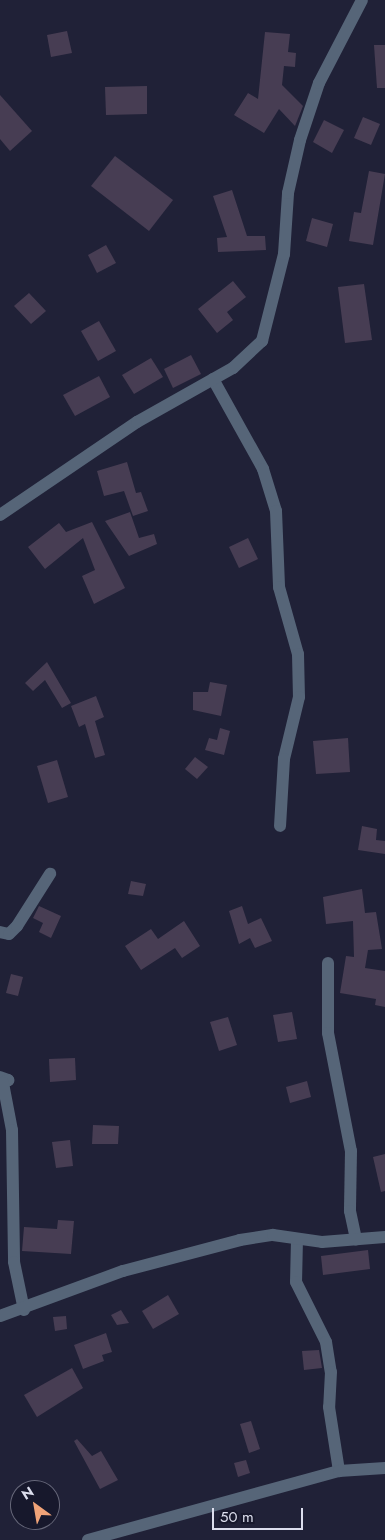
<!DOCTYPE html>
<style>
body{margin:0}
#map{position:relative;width:385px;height:1540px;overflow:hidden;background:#202137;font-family:Jost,sans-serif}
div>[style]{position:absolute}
.building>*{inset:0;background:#473d53}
.minor>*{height:12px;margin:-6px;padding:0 6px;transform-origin:6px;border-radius:6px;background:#566578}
span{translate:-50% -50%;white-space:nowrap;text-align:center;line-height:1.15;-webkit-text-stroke:4px #17182c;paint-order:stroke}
.north{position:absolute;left:10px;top:1480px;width:50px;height:50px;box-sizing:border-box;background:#17182c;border:1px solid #666779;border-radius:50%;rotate:328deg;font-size:14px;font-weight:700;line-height:20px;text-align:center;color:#dcdeed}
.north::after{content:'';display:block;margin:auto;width:18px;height:22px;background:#f0a378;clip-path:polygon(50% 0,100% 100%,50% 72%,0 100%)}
.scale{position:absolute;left:212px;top:1508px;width:91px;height:22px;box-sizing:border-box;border:2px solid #dcdeed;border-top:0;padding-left:6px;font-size:15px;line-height:18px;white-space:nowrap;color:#dcdeed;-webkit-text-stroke:4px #17182c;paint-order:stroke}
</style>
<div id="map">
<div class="building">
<i style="clip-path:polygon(67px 31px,72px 53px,51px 57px,47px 35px)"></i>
<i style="clip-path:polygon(265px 32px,290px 34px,288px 52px,296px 53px,295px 67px,284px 66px,282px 85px,303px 106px,295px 126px,279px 109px,264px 133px,234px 115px,248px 93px,258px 99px)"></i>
<i style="clip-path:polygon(374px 45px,385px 45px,385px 88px,377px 88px)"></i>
<i style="clip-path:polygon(147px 86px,147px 114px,106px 115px,105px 87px)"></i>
<i style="clip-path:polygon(0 95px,32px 131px,10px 151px,0 139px)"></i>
<i style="clip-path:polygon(363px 117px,380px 124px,371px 145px,354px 138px)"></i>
<i style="clip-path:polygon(324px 120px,344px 130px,332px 153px,313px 142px)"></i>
<i style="clip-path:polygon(115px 156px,173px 200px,149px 231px,91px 186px)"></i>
<i style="clip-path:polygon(369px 171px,385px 174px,373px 245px,349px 241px,354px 212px,361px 213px)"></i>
<i style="clip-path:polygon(232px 190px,247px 236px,265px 236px,266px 250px,218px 252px,217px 238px,227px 237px,213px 196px)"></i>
<i style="clip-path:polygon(312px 218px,333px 224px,327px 247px,306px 241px)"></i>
<i style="clip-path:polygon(106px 245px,116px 263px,97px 273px,88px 255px)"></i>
<i style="clip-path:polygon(233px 281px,246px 297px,227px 312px,233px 320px,217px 333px,198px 309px)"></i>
<i style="clip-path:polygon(364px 284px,372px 340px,345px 343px,338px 287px)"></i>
<i style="clip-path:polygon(29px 293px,46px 311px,31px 324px,14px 306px)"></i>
<i style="clip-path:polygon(99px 321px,116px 351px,98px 361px,81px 331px)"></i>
<i style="clip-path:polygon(191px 355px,201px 374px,173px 388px,164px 369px)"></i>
<i style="clip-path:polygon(151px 358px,163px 377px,134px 394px,122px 375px)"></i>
<i style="clip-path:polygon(99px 376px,110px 397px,75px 416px,63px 395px)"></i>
<i style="clip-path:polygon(127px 462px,136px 493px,141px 492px,148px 511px,133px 516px,124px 491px,104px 496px,97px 471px)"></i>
<i style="clip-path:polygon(130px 512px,139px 538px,154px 534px,157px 544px,129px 556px,105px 521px)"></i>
<i style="clip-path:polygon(92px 522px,125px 588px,94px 604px,82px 576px,95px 570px,83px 538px,45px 569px,28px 547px,59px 523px,66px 532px)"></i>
<i style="clip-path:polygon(248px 538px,258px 559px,239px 568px,229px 547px)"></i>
<i style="clip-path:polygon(47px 662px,71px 703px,62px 708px,45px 680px,33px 691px,25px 683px)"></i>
<i style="clip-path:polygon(210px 682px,227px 685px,221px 716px,193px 710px,193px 692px,208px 692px)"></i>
<i style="clip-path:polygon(96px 696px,104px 717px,95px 721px,105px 755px,95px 758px,85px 724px,79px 727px,71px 706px)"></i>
<i style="clip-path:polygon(220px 728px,230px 731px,224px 755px,205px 750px,209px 738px,217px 740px)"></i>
<i style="clip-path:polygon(348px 738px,350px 772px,316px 774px,313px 741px)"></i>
<i style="clip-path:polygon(195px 757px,208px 767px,197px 779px,185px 769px)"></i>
<i style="clip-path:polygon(57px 760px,68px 797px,48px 803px,37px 766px)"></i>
<i style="clip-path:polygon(362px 826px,377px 829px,376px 840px,385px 841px,385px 854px,358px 850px)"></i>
<i style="clip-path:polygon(131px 881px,146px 884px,143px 896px,128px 894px)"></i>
<i style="clip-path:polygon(362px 889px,365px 913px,376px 912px,382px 949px,368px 950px,365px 968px,385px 971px,385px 1007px,375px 1005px,376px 999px,340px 993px,346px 956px,354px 957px,353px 921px,326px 924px,323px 897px)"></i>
<i style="clip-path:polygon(39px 906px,61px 916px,51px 938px,39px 932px,43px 923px,33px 918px)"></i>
<i style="clip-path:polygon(242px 906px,248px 924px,261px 918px,272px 941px,255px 948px,250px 938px,239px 944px,229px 911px)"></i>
<i style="clip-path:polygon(184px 921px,200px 946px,182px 958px,175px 948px,141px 970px,125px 946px,151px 929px,158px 939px)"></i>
<i style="clip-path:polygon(11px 974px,23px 977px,18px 996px,6px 993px)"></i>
<i style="clip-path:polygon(292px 1012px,297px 1039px,278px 1042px,273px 1015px)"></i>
<i style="clip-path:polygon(228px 1017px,237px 1045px,219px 1051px,210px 1022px)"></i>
<i style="clip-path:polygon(75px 1058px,76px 1080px,50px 1082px,49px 1059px)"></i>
<i style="clip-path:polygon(307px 1081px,311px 1097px,290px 1103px,286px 1087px)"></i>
<i style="clip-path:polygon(93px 1125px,119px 1126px,118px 1144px,92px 1144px)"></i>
<i style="clip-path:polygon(70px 1140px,73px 1166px,56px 1168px,52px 1142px)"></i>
<i style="clip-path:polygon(385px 1154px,385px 1191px,381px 1192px,373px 1157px)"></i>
<i style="clip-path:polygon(58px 1220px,74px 1221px,71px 1254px,22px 1251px,24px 1227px,57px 1229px)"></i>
<i style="clip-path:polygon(368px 1250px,370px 1269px,323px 1275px,321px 1256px)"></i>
<i style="clip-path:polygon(168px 1295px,179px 1314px,153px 1329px,142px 1311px)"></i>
<i style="clip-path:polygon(121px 1310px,129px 1323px,117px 1325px,111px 1315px)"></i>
<i style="clip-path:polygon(66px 1316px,67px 1329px,55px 1331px,53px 1317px)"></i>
<i style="clip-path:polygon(106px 1333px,112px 1352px,102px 1355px,104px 1361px,83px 1369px,74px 1345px)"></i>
<i style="clip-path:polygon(319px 1350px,322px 1368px,304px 1370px,302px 1351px)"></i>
<i style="clip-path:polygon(72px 1368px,83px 1388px,37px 1417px,24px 1395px)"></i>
<i style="clip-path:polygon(251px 1421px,260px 1449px,249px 1453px,240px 1424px)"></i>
<i style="clip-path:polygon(77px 1439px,92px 1456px,101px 1451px,118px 1480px,100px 1489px,74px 1441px)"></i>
<i style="clip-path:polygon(246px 1460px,250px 1473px,238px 1477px,234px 1463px)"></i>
</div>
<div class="minor">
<i style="left:213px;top:379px;width:103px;rotate:60.9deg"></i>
<i style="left:263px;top:469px;width:44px;rotate:72.8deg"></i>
<i style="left:276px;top:511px;width:76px;rotate:87.7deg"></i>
<i style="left:279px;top:587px;width:70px;rotate:74.2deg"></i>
<i style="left:298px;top:654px;width:43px;rotate:88.7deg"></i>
<i style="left:299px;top:697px;width:64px;rotate:103.6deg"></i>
<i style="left:284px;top:759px;width:67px;rotate:93.4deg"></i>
<i style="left:0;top:515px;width:166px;rotate:-34.2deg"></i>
<i style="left:137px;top:422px;width:110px;rotate:-29.4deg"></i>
<i style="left:233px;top:368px;width:40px;rotate:-43deg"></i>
<i style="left:262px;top:341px;width:90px;rotate:-75.8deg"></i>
<i style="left:284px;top:254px;width:61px;rotate:-86.2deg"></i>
<i style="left:288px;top:193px;width:54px;rotate:-77.2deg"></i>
<i style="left:300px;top:140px;width:60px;rotate:-71.6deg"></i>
<i style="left:319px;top:83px;width:93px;rotate:-62.6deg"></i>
<i style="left:0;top:932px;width:9px;rotate:13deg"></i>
<i style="left:9px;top:934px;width:11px;rotate:-45deg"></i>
<i style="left:17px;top:926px;width:62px;rotate:-57.6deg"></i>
<i style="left:328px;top:963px;width:70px;rotate:90deg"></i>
<i style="left:328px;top:1033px;width:120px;rotate:79deg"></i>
<i style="left:351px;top:1151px;width:60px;rotate:91deg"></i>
<i style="left:350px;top:1211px;width:29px;rotate:78deg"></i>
<i style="left:0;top:1077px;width:9px;rotate:21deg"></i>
<i style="left:8px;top:1080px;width:6px;rotate:149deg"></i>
<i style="left:3px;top:1083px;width:48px;rotate:79.2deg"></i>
<i style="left:12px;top:1130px;width:132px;rotate:89.1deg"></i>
<i style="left:14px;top:1262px;width:49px;rotate:78.2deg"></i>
<i style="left:297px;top:1239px;width:43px;rotate:91.3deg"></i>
<i style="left:296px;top:1282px;width:67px;rotate:63.4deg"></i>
<i style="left:326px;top:1342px;width:30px;rotate:81deg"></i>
<i style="left:331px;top:1372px;width:35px;rotate:93deg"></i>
<i style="left:329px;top:1407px;width:65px;rotate:81.1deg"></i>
<i style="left:0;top:1316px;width:131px;rotate:-20.1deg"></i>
<i style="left:123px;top:1271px;width:121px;rotate:-14.8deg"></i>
<i style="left:240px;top:1240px;width:33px;rotate:-9deg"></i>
<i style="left:273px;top:1235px;width:49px;rotate:8.1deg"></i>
<i style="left:322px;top:1242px;width:63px;rotate:-4.5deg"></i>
<i style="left:88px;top:1540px;width:260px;rotate:-15.4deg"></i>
<i style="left:339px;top:1471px;width:46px;rotate:-3.7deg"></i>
</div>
<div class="north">N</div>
<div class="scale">50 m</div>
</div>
